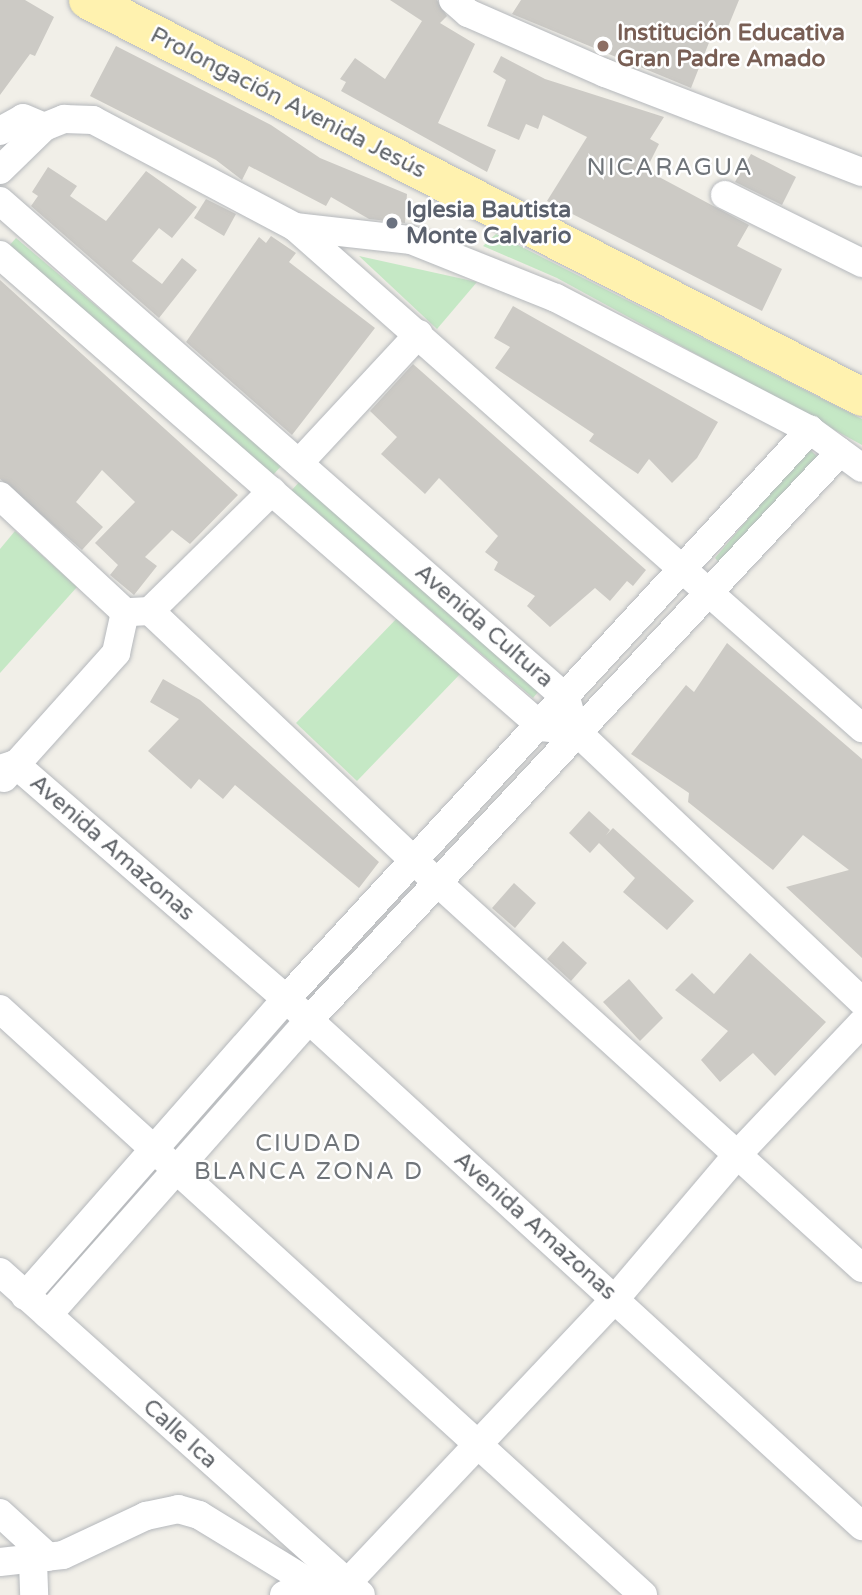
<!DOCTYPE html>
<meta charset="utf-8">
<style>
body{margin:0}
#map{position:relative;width:862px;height:1595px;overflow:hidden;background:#f1efe8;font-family:"Varela Round",sans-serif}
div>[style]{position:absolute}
.green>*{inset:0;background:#c5e8c5}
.building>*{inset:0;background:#cccac5}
.roads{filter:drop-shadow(0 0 2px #b5b8bc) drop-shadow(0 0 2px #b5b8bc)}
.street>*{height:28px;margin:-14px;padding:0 14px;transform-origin:14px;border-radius:14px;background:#fff}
.primary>*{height:38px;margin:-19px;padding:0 19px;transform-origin:19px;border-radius:19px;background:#fff2af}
.dots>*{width:19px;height:19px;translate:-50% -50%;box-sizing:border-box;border:4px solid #fff;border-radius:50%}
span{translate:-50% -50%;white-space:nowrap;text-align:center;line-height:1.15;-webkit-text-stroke:5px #fff;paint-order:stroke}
.education-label{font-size:23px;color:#785e54;font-weight:700}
.left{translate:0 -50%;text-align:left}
.street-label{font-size:23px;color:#5f6368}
.worship-label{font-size:23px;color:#5b616d;font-weight:700}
.neighbourhood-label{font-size:24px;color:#70757a;letter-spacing:2px}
</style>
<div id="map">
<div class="green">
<i style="clip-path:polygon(496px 234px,862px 419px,862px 445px,557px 278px,483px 246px)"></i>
<i style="clip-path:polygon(16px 238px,283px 464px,273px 475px,8px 247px)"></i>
<i style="clip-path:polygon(359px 256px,477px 282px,437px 329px)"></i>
<i style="clip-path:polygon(808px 448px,819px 458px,726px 570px,715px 558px)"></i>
<i style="clip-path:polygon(301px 480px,538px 692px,533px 698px,291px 491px)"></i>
<i style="clip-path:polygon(15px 531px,77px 587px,0 673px,0 549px)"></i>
<i style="clip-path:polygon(400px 615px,464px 670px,357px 781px,296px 723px)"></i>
</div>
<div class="building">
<i style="clip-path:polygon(0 0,25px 0,54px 17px,35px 56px,30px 54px,0 95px)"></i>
<i style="clip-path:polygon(390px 0,437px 0,447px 16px,440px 23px,475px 44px,438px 123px,496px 150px,487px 172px,341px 91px,346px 82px,340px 79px,355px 58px,385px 79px,422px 21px)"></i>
<i style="clip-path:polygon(521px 0,739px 0,723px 39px,712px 35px,691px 88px,512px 14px)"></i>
<i style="clip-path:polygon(116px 46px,271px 125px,320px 158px,407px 194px,405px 223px,369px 219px,331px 197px,326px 206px,249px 166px,242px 180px,216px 160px,90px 96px)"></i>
<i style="clip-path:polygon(501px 56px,545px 79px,664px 117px,650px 139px,659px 144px,646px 170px,749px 225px,737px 246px,782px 269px,762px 311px,547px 201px,587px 137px,543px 115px,538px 129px,526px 124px,519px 140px,487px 126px,506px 80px,493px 72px)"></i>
<i style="clip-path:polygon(751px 154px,796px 177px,782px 205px,735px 182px)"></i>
<i style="clip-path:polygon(48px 167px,77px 186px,70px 196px,106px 221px,146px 171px,197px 207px,172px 238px,159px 228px,132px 261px,162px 284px,182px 258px,197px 270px,159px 318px,31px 206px,38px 196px,32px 192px)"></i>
<i style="clip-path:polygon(206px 199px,236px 214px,224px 236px,194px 218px)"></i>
<i style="clip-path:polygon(271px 236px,296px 253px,289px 262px,375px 328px,292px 435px,186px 342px,259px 237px,266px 243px)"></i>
<i style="clip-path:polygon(0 280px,238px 495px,190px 544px,172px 530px,145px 557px,157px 566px,134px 595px,110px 575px,118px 565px,95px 543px,135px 502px,102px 470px,76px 502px,103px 527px,82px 550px,0 479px)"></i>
<i style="clip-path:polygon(513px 306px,718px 422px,697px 458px,672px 483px,649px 459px,638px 474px,589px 441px,594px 434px,495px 368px,510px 347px,494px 338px)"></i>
<i style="clip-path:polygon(413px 364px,646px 570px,633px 586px,627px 581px,610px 601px,595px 588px,550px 627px,527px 606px,535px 596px,494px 570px,498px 562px,485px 552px,498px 536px,439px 478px,425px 494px,381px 454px,397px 437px,370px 411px)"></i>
<i style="clip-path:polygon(727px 643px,862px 759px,862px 958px,786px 887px,849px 870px,803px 835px,773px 870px,688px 802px,689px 793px,631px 754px,686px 685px,694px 692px)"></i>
<i style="clip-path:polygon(163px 679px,200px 700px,379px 862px,359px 888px,235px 785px,223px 799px,199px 779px,191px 789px,148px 751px,179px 719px,150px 702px)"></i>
<i style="clip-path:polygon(589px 811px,610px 830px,606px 835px,613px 828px,694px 901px,667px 930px,623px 892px,635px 878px,599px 843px,590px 853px,569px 833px)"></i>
<i style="clip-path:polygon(514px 883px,536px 903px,515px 928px,492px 908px)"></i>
<i style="clip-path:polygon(563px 941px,587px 963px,571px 981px,547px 959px)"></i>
<i style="clip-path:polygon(750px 953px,826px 1022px,775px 1076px,753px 1053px,720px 1082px,701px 1060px,728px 1031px,675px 990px,692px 973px,714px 994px)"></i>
<i style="clip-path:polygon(629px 979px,663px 1018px,640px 1041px,603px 1002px)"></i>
</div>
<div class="roads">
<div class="street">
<i style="left:453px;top:0;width:20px;rotate:41deg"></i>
<i style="left:468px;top:13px;width:150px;rotate:23.7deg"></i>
<i style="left:605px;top:73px;width:275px;rotate:21.1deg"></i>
<i style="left:0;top:131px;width:26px;rotate:-29deg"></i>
<i style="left:23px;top:118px;width:23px;rotate:23deg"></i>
<i style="left:0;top:170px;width:62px;rotate:-44.3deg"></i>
<i style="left:44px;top:127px;width:22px;rotate:-22deg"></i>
<i style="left:64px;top:119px;width:29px;rotate:2deg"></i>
<i style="left:93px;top:120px;width:229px;rotate:27.9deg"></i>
<i style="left:295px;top:227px;width:117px;rotate:6.4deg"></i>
<i style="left:411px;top:240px;width:156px;rotate:21.8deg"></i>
<i style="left:556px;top:298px;width:286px;rotate:27.5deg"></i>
<i style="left:810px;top:430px;width:64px;rotate:36.2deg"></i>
<i style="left:725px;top:195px;width:153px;rotate:26.4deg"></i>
<i style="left:0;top:201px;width:753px;rotate:41.29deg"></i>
<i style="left:566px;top:698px;width:18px;rotate:74deg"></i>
<i style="left:295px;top:227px;width:757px;rotate:41.46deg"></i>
<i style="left:0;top:255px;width:719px;rotate:41.05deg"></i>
<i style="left:542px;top:727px;width:17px;rotate:7deg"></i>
<i style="left:299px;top:463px;width:176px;rotate:-47.1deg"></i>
<i style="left:0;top:496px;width:171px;rotate:42.9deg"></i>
<i style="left:150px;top:611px;width:395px;rotate:43.4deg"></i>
<i style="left:437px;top:882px;width:574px;rotate:42.25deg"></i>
<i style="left:131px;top:612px;width:19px;rotate:-3deg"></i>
<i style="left:150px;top:611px;width:171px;rotate:-44.5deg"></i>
<i style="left:576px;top:731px;width:393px;rotate:43.4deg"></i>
<i style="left:0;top:769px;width:16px;rotate:-18deg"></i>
<i style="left:15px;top:764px;width:359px;rotate:40.9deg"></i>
<i style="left:286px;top:999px;width:781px;rotate:42.46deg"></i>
<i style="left:4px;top:778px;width:168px;rotate:-48.1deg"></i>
<i style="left:116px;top:653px;width:42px;rotate:-77.6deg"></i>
<i style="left:0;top:1009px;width:870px;rotate:42.34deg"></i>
<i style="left:0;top:1272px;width:484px;rotate:41.8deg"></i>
<i style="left:25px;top:1296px;width:395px;rotate:-48.7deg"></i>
<i style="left:286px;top:999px;width:774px;rotate:-47.36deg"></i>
<i style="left:48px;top:1315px;width:392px;rotate:-48.5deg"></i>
<i style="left:308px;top:1021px;width:779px;rotate:-46.92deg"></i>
<i style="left:0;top:1513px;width:65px;rotate:42.5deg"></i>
<i style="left:33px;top:1561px;width:34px;rotate:88deg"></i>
<i style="left:0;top:1562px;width:63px;rotate:-6.3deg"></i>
<i style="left:63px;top:1555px;width:92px;rotate:-25.2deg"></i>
<i style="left:146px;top:1516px;width:33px;rotate:-12deg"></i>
<i style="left:178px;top:1509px;width:22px;rotate:16deg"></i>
<i style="left:199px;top:1515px;width:130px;rotate:31.5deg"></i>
<i style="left:310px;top:1583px;width:39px;rotate:3deg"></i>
<i style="left:284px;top:1595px;width:29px;rotate:-25deg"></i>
<i style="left:336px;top:1595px;width:407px;rotate:-46.7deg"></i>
<i style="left:615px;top:1299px;width:189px;rotate:-49.7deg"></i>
<i style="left:737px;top:1155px;width:182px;rotate:-46.6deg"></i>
</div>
<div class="primary">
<i style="left:88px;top:0;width:870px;rotate:27.15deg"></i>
</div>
</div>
<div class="dots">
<i style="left:603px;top:46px;background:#8d6e63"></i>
<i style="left:392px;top:223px;background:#6b7280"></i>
</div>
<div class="education-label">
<span class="left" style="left:617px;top:46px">Institución Educativa<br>Gran Padre Amado</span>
</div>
<div class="street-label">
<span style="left:288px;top:103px;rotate:27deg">Prolongación Avenida Jesús</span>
<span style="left:484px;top:626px;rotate:41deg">Avenida Cultura</span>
<span style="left:112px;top:848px;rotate:41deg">Avenida Amazonas</span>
<span style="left:535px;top:1226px;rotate:42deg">Avenida Amazonas</span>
<span style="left:180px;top:1434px;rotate:42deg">Calle Ica</span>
</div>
<div class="worship-label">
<span class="left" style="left:406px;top:223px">Iglesia Bautista<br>Monte Calvario</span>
</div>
<div class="neighbourhood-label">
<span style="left:670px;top:168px">NICARAGUA</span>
<span style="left:309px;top:1158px">CIUDAD<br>BLANCA ZONA D</span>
</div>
</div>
